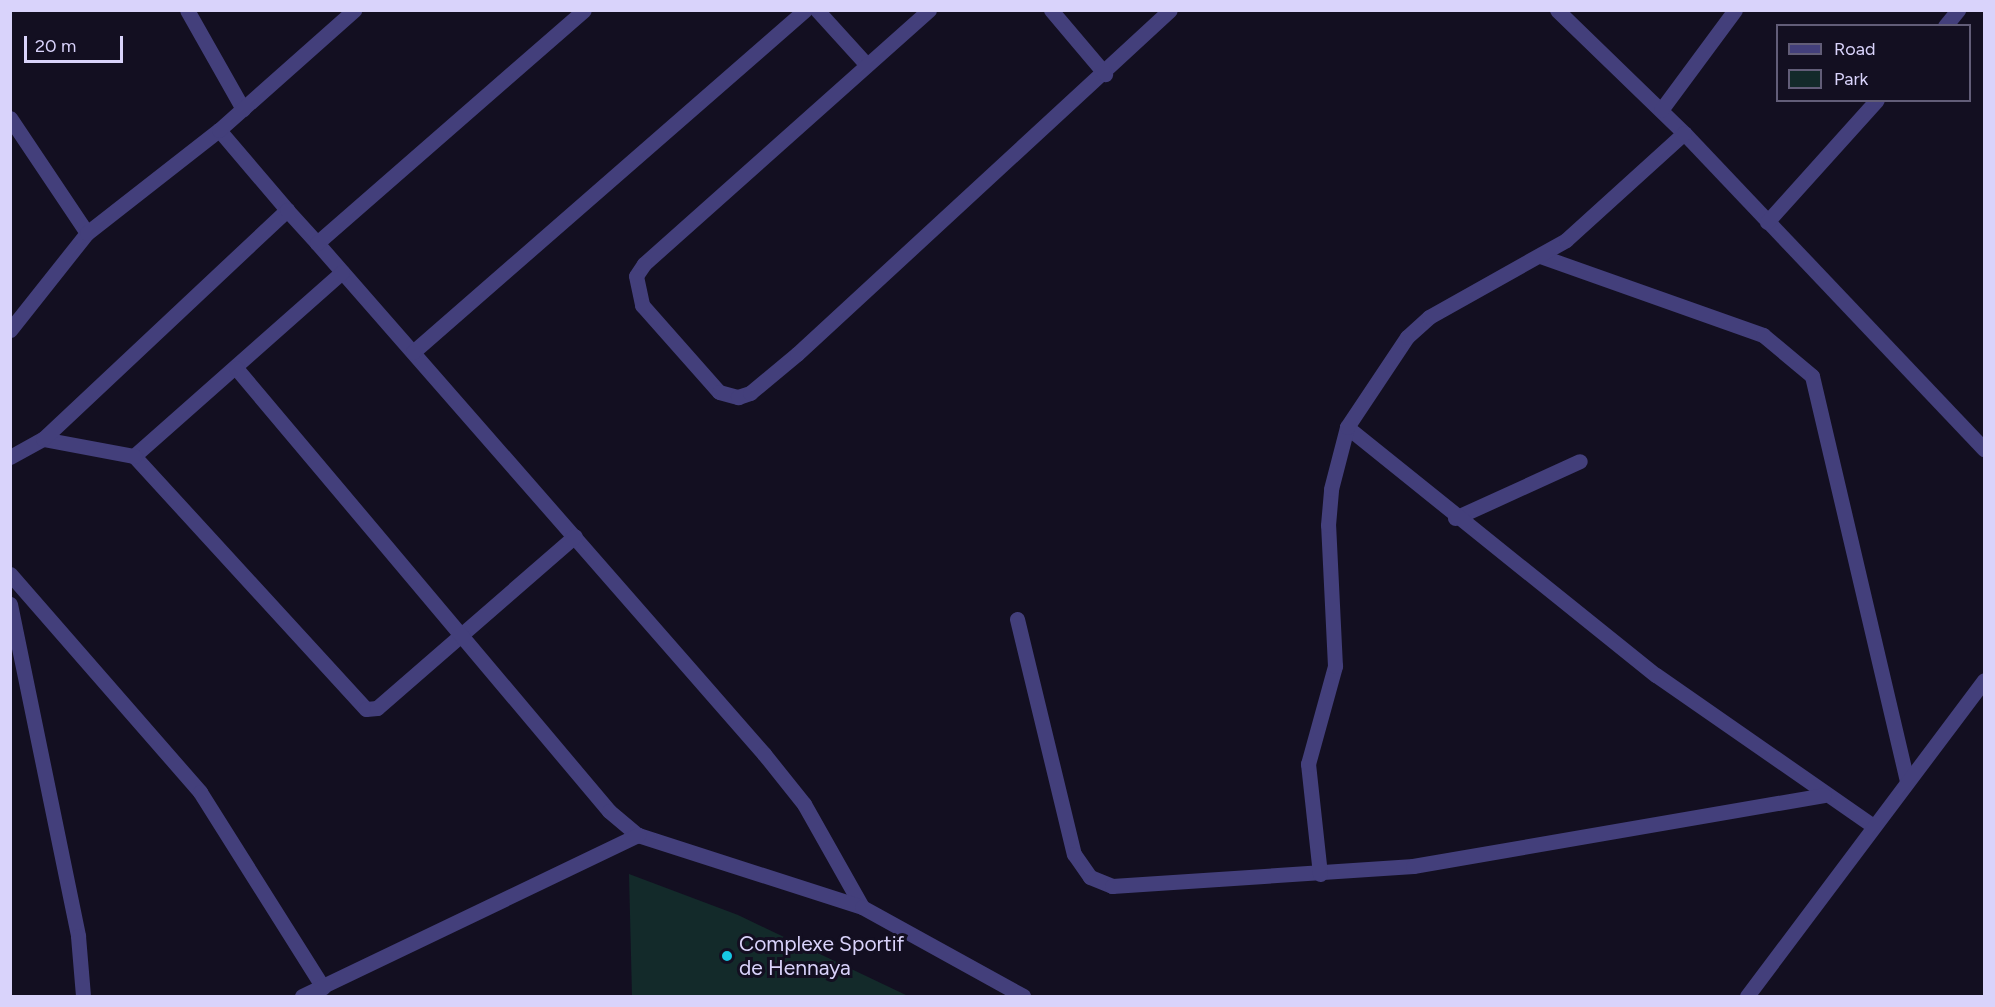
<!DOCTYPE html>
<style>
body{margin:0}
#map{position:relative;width:1995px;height:1007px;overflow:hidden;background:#130f21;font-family:Figtree,sans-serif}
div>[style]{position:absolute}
.green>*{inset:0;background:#132a2a}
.service>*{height:15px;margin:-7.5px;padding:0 7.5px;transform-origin:7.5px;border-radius:7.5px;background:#433f7b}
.minor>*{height:15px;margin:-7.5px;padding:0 7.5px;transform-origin:7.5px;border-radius:7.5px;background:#433f7b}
.dots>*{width:16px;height:16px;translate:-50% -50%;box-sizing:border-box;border:3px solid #130f21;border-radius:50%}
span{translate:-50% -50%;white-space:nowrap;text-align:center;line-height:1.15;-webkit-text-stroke:6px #130f21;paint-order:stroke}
.poi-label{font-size:21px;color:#d9d3fb}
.left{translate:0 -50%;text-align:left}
.frame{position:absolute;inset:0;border:12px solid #d9d3fb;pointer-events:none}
.legend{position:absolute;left:1776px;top:24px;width:195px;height:78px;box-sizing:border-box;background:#130f21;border:2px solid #625d78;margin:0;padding:8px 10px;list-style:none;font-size:18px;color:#d9d3fb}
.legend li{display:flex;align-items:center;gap:12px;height:30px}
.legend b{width:30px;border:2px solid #625d78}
.scale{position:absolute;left:24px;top:36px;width:99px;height:27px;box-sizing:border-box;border:3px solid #d9d3fb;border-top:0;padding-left:8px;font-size:18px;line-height:21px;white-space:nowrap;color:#d9d3fb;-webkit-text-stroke:4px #130f21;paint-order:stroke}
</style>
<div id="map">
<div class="green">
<i style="clip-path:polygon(629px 874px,738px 915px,908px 996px,632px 996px)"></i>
</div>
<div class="service">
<i style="left:1455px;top:518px;width:137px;rotate:-24.5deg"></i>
</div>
<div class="minor">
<i style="left:187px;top:10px;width:114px;rotate:60.5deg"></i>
<i style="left:817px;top:10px;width:73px;rotate:47.8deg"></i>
<i style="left:929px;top:10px;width:382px;rotate:138.3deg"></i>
<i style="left:644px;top:264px;width:14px;rotate:124deg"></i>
<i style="left:636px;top:276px;width:30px;rotate:78deg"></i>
<i style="left:642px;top:305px;width:116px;rotate:48.5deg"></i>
<i style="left:719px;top:392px;width:20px;rotate:15deg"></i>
<i style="left:738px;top:397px;width:13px;rotate:-18deg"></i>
<i style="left:750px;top:393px;width:61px;rotate:-39.7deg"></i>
<i style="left:797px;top:354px;width:507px;rotate:-42.68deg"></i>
<i style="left:1051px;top:10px;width:84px;rotate:49.8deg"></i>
<i style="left:1557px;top:10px;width:177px;rotate:44.1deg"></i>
<i style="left:1684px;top:133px;width:436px;rotate:46.5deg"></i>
<i style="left:1945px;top:26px;width:21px;rotate:-51deg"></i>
<i style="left:1661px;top:110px;width:124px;rotate:-53.5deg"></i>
<i style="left:10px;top:118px;width:138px;rotate:56.2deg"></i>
<i style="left:219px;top:130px;width:105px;rotate:49.6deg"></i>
<i style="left:1767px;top:222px;width:164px;rotate:-48deg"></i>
<i style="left:317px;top:243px;width:679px;rotate:48.82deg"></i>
<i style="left:764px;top:754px;width:64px;rotate:51.3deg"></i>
<i style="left:804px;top:804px;width:118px;rotate:60.6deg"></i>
<i style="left:1540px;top:256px;width:237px;rotate:19.5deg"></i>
<i style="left:1763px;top:335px;width:64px;rotate:39.9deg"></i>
<i style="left:1812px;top:376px;width:416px;rotate:76.8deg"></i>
<i style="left:342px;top:272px;width:278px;rotate:138.5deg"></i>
<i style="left:134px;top:456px;width:343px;rotate:47.5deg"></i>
<i style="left:366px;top:709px;width:11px;rotate:-5deg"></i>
<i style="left:377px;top:708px;width:262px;rotate:-41deg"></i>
<i style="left:10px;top:330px;width:124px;rotate:-51.6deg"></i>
<i style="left:87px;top:233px;width:167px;rotate:-38deg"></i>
<i style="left:219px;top:130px;width:181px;rotate:-41.6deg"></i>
<i style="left:413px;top:352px;width:520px;rotate:-41.1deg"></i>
<i style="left:236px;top:368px;width:579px;rotate:49.9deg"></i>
<i style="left:609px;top:811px;width:38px;rotate:40deg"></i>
<i style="left:638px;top:835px;width:235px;rotate:17.8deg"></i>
<i style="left:862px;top:907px;width:184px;rotate:28.9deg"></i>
<i style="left:1347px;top:427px;width:396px;rotate:38.8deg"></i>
<i style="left:1656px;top:675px;width:263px;rotate:34.8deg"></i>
<i style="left:43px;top:439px;width:93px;rotate:10.6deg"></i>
<i style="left:10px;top:457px;width:38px;rotate:-29deg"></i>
<i style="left:43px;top:439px;width:335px;rotate:-43.2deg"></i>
<i style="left:287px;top:210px;width:45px;rotate:47.7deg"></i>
<i style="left:317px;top:243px;width:354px;rotate:-41.1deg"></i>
<i style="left:10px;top:574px;width:289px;rotate:48.9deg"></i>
<i style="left:200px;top:792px;width:231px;rotate:57.8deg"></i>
<i style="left:10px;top:604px;width:339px;rotate:78.4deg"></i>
<i style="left:78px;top:936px;width:60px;rotate:85.2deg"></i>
<i style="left:1017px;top:619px;width:242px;rotate:76.4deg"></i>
<i style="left:1074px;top:854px;width:28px;rotate:55deg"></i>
<i style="left:1090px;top:877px;width:24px;rotate:22deg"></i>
<i style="left:1112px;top:886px;width:302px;rotate:-3.8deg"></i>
<i style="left:1413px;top:866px;width:417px;rotate:-9.8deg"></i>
<i style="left:1320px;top:874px;width:111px;rotate:-96.2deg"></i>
<i style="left:1308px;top:764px;width:102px;rotate:-74.6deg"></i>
<i style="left:1335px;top:666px;width:141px;rotate:-92.8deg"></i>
<i style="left:1328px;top:525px;width:36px;rotate:-85deg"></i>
<i style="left:1331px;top:489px;width:64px;rotate:-75.5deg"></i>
<i style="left:1347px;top:427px;width:108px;rotate:-56.3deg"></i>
<i style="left:1407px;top:337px;width:30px;rotate:-42deg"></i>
<i style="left:1429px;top:317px;width:157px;rotate:-29.3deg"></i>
<i style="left:1566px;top:240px;width:159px;rotate:-42.2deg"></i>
<i style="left:302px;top:996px;width:373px;rotate:-25.6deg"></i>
<i style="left:1747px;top:996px;width:395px;rotate:-53.1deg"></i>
</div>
<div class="dots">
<i style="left:727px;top:956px;background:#16c8e4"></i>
</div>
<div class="poi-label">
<span class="left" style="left:739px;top:956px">Complexe Sportif<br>de Hennaya</span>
</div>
<div class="frame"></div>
<ul class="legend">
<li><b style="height:8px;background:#433f7b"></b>Road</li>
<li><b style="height:16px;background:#132a2a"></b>Park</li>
</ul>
<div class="scale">20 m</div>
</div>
